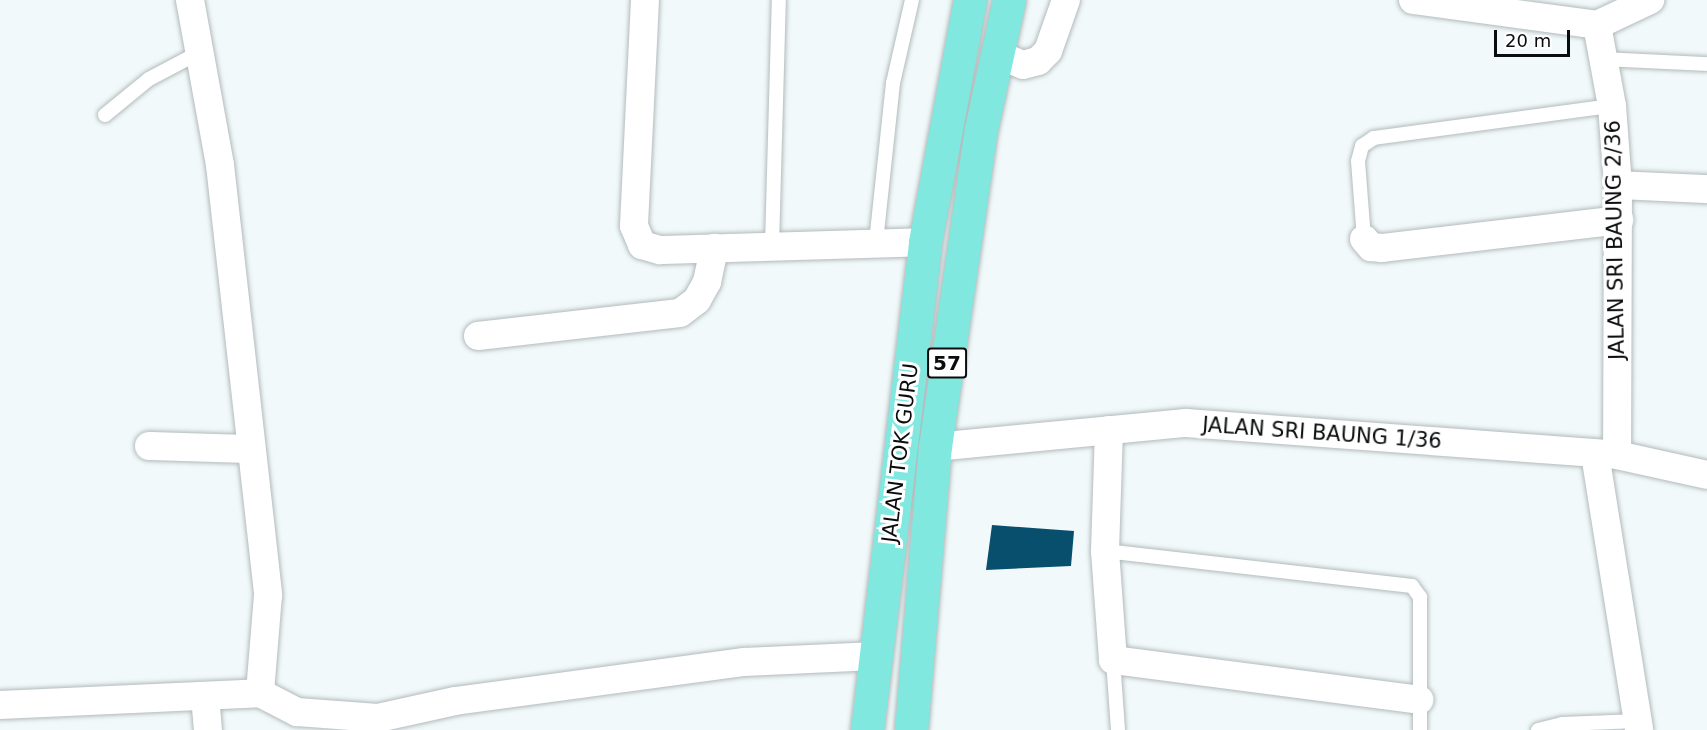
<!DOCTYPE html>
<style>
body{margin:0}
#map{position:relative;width:1707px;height:730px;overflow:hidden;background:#f1f9fa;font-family:"DejaVu Sans",sans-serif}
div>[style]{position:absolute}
.building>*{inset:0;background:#084f6d}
.roads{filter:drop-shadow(0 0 2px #b3babc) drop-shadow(0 0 2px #b3babc)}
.service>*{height:14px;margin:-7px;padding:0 7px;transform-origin:7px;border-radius:7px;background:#fff}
.minor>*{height:28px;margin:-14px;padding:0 14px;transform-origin:14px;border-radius:14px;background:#fff}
.primary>*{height:33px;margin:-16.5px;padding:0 16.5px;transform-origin:16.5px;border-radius:16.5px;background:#81e8df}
span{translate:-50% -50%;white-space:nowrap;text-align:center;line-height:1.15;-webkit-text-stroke:6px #fff;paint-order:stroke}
.shield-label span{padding:2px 4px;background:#fff;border:2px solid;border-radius:4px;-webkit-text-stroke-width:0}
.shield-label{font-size:20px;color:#0a0c0d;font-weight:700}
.street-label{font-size:21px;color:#0a0c0d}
.scale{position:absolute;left:1494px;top:30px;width:76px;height:27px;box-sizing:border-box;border:3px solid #0a0c0d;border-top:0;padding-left:8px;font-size:18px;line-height:21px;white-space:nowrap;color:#0a0c0d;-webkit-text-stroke:4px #fff;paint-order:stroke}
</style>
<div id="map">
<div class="building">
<i style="clip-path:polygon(992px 525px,1074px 531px,1071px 566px,986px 570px)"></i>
</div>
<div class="roads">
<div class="service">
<i style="left:1604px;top:59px;width:103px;rotate:2.8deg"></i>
<i style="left:105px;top:115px;width:57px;rotate:-39.3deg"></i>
<i style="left:149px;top:79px;width:60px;rotate:-27.8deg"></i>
<i style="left:1364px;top:239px;width:78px;rotate:-94.4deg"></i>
<i style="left:1358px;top:161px;width:16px;rotate:-75deg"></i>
<i style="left:1362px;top:146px;width:14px;rotate:-34deg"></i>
<i style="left:1374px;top:138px;width:240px;rotate:-7.7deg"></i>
<i style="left:876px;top:242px;width:160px;rotate:-83.9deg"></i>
<i style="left:893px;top:83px;width:85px;rotate:-77.1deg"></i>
<i style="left:772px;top:245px;width:245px;rotate:-88.4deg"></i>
<i style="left:1105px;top:551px;width:309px;rotate:6.5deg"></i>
<i style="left:1412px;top:586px;width:14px;rotate:54deg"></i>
<i style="left:1420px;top:597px;width:133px;rotate:90deg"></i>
<i style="left:1113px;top:660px;width:70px;rotate:85.9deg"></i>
<i style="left:1538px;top:730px;width:25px;rotate:-14deg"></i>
<i style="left:1562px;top:724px;width:76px;rotate:-2.3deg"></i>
</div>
<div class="minor">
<i style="left:190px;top:0;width:168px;rotate:79.7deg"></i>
<i style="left:220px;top:165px;width:433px;rotate:83.6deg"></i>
<i style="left:268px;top:595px;width:98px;rotate:94.7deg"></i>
<i style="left:645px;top:0;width:226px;rotate:92.8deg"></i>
<i style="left:634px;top:226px;width:21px;rotate:67deg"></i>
<i style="left:642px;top:245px;width:19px;rotate:16deg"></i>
<i style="left:660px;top:250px;width:265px;rotate:-1.7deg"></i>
<i style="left:1413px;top:0;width:186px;rotate:7.7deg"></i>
<i style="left:1597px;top:25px;width:59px;rotate:-25.3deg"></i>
<i style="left:1597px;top:25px;width:82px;rotate:79.5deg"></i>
<i style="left:1612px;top:106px;width:79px;rotate:85.7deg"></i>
<i style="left:1618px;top:185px;width:270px;rotate:90.2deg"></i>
<i style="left:996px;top:54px;width:29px;rotate:22deg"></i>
<i style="left:1023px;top:65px;width:16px;rotate:-15deg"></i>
<i style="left:1038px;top:61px;width:14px;rotate:-45deg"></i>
<i style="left:1048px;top:51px;width:54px;rotate:-70.6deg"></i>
<i style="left:1618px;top:185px;width:89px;rotate:2.6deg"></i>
<i style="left:1364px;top:239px;width:11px;rotate:49deg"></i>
<i style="left:1371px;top:247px;width:11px;rotate:5deg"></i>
<i style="left:1382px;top:248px;width:239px;rotate:-6.7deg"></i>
<i style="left:478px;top:336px;width:203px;rotate:-6.5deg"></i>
<i style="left:680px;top:313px;width:21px;rotate:-37deg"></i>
<i style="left:697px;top:300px;width:21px;rotate:-61deg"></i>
<i style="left:707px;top:282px;width:35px;rotate:-78deg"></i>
<i style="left:1109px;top:430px;width:121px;rotate:91.9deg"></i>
<i style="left:1105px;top:551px;width:109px;rotate:85.8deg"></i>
<i style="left:1113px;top:660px;width:309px;rotate:7.4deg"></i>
<i style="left:149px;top:446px;width:100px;rotate:1.7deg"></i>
<i style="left:935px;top:447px;width:252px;rotate:-5.5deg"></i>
<i style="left:1186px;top:423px;width:432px;rotate:4.2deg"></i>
<i style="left:1617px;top:455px;width:92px;rotate:12.5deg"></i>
<i style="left:1595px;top:454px;width:279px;rotate:80.9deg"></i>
<i style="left:205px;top:696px;width:34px;rotate:85deg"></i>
<i style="left:0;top:705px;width:260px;rotate:-2.6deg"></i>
<i style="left:260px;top:693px;width:42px;rotate:27.2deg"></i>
<i style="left:297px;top:712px;width:81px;rotate:4.2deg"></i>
<i style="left:378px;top:718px;width:79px;rotate:-12.4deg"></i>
<i style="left:455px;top:701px;width:292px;rotate:-7.7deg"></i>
<i style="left:744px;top:662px;width:132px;rotate:-2.6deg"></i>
</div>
<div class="primary">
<i style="left:867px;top:730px;width:491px;rotate:-83.2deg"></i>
<i style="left:925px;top:242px;width:246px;rotate:-79.5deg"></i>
<i style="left:911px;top:730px;width:284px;rotate:-85.2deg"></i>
<i style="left:935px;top:447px;width:321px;rotate:-81.8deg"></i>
<i style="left:981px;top:129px;width:132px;rotate:-77.8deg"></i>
</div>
</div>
<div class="shield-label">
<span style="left:947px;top:363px">57</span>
</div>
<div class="street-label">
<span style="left:1615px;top:240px;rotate:-91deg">JALAN SRI BAUNG 2/36</span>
<span style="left:1322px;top:433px;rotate:4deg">JALAN SRI BAUNG 1/36</span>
<span style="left:900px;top:453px;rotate:-83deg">JALAN TOK GURU</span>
</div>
<div class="scale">20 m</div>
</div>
